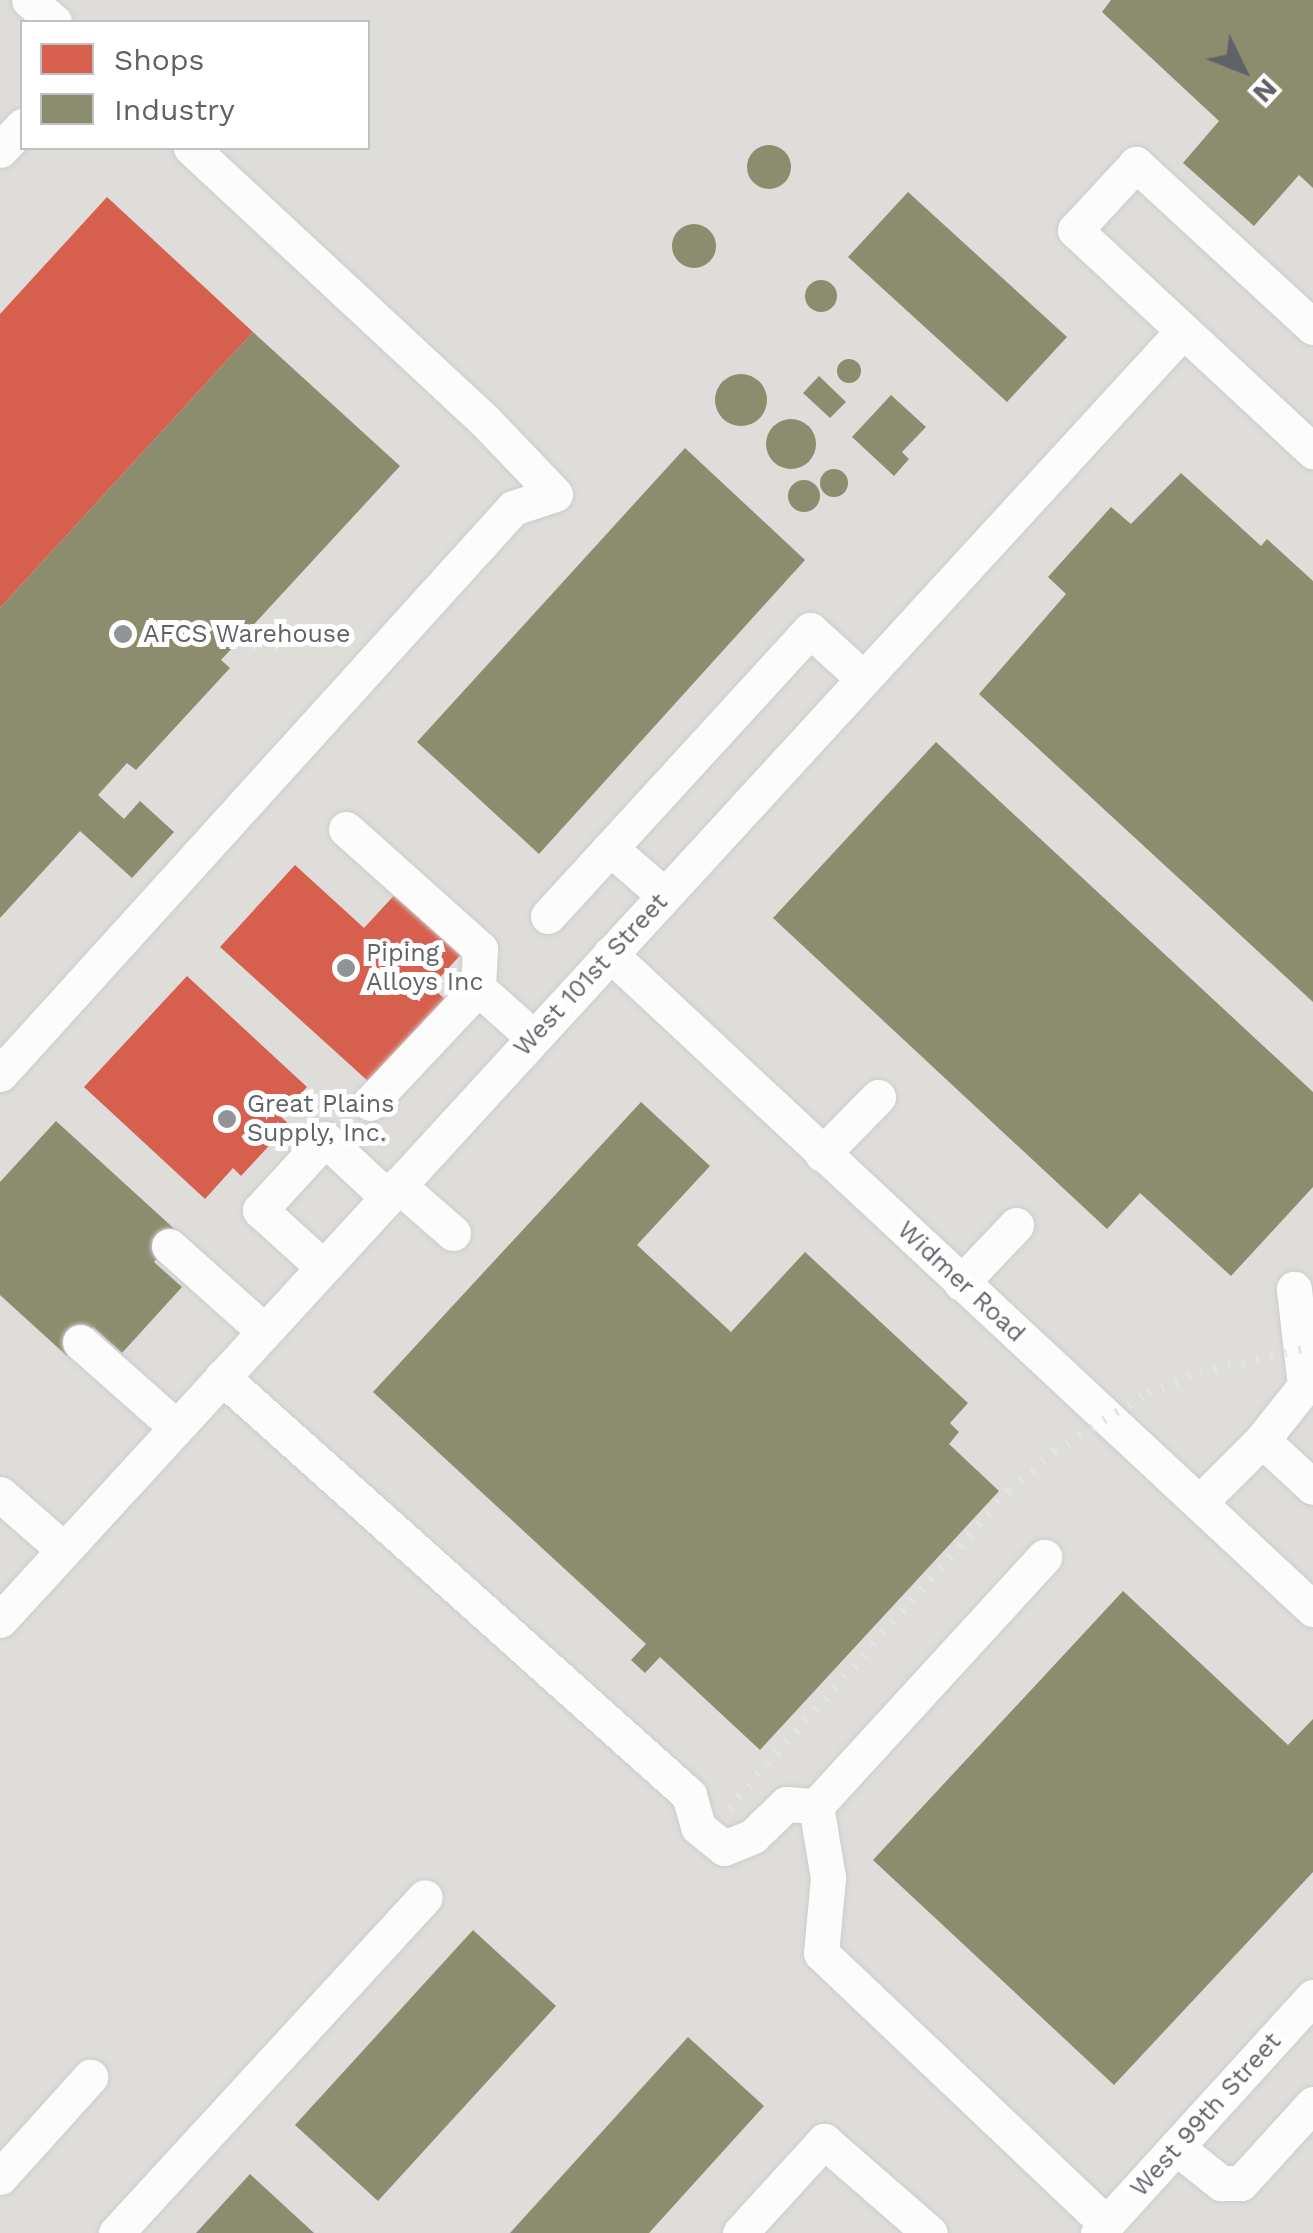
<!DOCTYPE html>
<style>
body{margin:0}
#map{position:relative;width:1313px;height:2233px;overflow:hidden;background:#efeeea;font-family:"Work Sans",sans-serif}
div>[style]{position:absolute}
.industrial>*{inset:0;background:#dfddda}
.shops>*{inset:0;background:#d6604d}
.industry>*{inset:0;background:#8c8c6e}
.round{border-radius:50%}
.roads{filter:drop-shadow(0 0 2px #cbcccc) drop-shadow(0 0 2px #cbcccc)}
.minor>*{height:35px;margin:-17.5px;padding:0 17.5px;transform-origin:17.5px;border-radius:17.5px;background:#fdfcfc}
.rail>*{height:8px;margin-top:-4px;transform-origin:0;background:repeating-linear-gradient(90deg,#e4e4e4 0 2.5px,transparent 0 14.5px)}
.dots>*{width:28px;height:28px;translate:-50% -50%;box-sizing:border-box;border:5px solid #fff;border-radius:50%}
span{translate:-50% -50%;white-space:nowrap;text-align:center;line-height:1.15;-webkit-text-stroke:10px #fff;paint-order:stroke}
.poi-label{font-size:25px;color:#5f6368}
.left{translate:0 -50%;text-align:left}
.street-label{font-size:25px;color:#5f6368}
.legend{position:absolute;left:20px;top:20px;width:350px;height:130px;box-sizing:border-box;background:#fff;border:2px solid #bfc1c3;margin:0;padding:12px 18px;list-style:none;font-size:30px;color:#5f6368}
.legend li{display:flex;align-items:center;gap:20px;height:50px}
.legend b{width:50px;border:2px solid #bfc1c3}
.north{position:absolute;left:1193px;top:20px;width:100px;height:100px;-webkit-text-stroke:8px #fff;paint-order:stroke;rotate:133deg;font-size:28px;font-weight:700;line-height:40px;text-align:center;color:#5f6368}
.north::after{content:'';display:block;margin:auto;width:35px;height:45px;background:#5f6368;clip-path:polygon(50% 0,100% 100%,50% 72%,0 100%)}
</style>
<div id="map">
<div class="industrial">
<i style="clip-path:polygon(evenodd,0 0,1313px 0,1313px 2233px,0 2233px,0 0,22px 22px,368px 22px,368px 148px,22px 148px,22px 22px)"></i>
</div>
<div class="shops">
<i style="clip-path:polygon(107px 197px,253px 332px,0 608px,0 314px)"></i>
<i style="clip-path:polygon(295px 865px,364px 928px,400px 889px,466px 949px,431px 987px,445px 999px,369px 1082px,220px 947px)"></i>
<i style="clip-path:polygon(187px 976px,307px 1087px,280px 1116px,289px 1124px,241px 1176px,233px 1168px,205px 1199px,84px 1087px)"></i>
</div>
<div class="industry">
<i style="clip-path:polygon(1111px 0,1313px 0,1313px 188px,1299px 175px,1254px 226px,1183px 163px,1219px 121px,1102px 12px)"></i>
<i class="round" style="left:747px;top:145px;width:44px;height:44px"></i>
<i style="clip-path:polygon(908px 192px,1067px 337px,1007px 402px,848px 257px)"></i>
<i class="round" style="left:672px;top:224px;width:44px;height:44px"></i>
<i class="round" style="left:805px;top:280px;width:32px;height:32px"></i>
<i style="clip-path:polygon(253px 332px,400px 466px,221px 660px,230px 668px,136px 770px,127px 763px,98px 795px,124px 819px,140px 801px,174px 832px,132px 878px,80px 831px,0 918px,0 608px)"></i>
<i class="round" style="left:837px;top:359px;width:24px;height:24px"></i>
<i class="round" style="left:715px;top:374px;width:52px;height:52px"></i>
<i style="clip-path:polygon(819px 376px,846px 402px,830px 418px,803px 393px)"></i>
<i style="clip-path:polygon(891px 395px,926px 427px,902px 452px,909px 459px,894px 476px,852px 437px)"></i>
<i class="round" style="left:766px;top:419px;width:50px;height:50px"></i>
<i style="clip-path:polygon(685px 448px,805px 560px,539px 854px,417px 742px)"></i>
<i class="round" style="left:820px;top:469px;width:28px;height:28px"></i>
<i style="clip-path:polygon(1181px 473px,1261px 546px,1267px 539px,1313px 581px,1313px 1002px,979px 694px,1066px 594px,1048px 577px,1111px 507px,1131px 524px)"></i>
<i class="round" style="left:788px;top:480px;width:32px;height:32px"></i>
<i style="clip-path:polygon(936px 742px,1313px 1092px,1313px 1187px,1231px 1276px,1140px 1193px,1107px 1229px,773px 918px)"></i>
<i style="clip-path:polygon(641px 1102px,710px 1166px,637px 1245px,731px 1332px,805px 1252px,968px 1403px,950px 1423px,959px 1432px,949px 1444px,999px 1491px,760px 1750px,660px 1657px,645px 1673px,631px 1660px,646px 1644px,373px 1392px)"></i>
<i style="clip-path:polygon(56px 1121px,180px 1234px,154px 1262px,182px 1287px,122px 1353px,93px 1327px,67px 1356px,0 1295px,0 1182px)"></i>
<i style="clip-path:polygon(1123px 1591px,1288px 1745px,1313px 1719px,1313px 1872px,1114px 2085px,873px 1860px)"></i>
<i style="clip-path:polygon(473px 1930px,556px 2006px,378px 2201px,295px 2125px)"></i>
<i style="clip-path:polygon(688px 2037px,764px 2106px,649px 2233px,510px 2233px)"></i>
<i style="clip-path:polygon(250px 2174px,314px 2233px,196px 2233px)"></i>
</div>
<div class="roads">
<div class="minor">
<i style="left:29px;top:0;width:33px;rotate:41deg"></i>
<i style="left:0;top:150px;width:33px;rotate:-47deg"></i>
<i style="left:1313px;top:327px;width:241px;rotate:-137.4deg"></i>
<i style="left:1136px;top:164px;width:90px;rotate:132.7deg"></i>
<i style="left:1075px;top:230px;width:325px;rotate:42.9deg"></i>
<i style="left:346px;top:829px;width:180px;rotate:41.8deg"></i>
<i style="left:480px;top:949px;width:39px;rotate:93deg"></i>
<i style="left:610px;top:848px;width:72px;rotate:41deg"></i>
<i style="left:548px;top:916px;width:388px;rotate:-47.5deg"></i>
<i style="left:810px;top:630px;width:72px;rotate:42.2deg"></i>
<i style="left:610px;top:954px;width:961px;rotate:42.98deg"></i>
<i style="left:0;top:1074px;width:764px;rotate:-47.81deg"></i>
<i style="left:513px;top:508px;width:44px;rotate:-18.4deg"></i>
<i style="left:555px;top:494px;width:103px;rotate:-133.8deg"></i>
<i style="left:484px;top:420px;width:400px;rotate:-137.1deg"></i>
<i style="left:370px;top:1103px;width:158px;rotate:-46.8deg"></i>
<i style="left:478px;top:988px;width:74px;rotate:41.7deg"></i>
<i style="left:822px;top:1154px;width:80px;rotate:-45.5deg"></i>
<i style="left:398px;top:1185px;width:73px;rotate:41.1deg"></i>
<i style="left:169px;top:1246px;width:127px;rotate:41.8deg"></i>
<i style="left:323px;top:1267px;width:85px;rotate:-137.9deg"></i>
<i style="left:260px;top:1210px;width:96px;rotate:-47.5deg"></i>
<i style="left:325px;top:1139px;width:85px;rotate:43.1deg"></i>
<i style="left:961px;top:1283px;width:80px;rotate:-46.5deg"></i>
<i style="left:80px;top:1342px;width:128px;rotate:41.5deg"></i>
<i style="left:222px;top:1377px;width:627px;rotate:41.83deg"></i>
<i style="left:689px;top:1795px;width:33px;rotate:74deg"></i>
<i style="left:698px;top:1827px;width:33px;rotate:39deg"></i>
<i style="left:724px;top:1848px;width:31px;rotate:-22deg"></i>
<i style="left:753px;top:1836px;width:46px;rotate:-44.1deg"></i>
<i style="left:786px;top:1804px;width:30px;rotate:4deg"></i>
<i style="left:816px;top:1806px;width:338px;rotate:-47.5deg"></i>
<i style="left:1262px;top:1440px;width:69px;rotate:-51.5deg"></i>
<i style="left:1305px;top:1386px;width:98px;rotate:-96.5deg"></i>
<i style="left:0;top:1494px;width:85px;rotate:41.2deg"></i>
<i style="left:1199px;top:1503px;width:89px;rotate:-45deg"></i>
<i style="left:1262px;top:1440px;width:69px;rotate:42.7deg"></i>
<i style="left:0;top:1620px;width:1750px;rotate:-47.46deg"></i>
<i style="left:816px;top:1806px;width:73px;rotate:80.5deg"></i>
<i style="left:828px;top:1878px;width:75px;rotate:95.3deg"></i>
<i style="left:821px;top:1953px;width:394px;rotate:43.5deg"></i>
<i style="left:1176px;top:2147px;width:58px;rotate:38.7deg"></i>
<i style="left:1221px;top:2183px;width:20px"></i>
<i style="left:1241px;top:2183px;width:107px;rotate:-47.7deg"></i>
<i style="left:0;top:2177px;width:135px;rotate:-48deg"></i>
<i style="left:116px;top:2233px;width:456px;rotate:-47.4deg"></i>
<i style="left:740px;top:2233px;width:125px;rotate:-47.6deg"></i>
<i style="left:824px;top:2141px;width:140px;rotate:41deg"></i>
<i style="left:1098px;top:2233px;width:319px;rotate:-47.7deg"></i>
</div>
</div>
<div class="rail">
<i style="left:729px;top:1808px;width:424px;rotate:-48.6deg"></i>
<i style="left:1009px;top:1490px;width:60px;rotate:-40.9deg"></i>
<i style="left:1054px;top:1451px;width:110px;rotate:-31.7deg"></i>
<i style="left:1148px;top:1393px;width:56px;rotate:-21deg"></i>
<i style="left:1200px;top:1373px;width:116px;rotate:-13deg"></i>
</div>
<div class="dots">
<i style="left:123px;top:634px;background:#919496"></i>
<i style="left:346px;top:968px;background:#919496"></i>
<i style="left:227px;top:1119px;background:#919496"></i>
</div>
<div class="poi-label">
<span class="left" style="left:143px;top:634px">AFCS Warehouse</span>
<span class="left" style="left:366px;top:968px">Piping<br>Alloys Inc</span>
<span class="left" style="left:247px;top:1119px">Great Plains<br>Supply, Inc.</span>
</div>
<div class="street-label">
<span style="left:591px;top:975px;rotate:-47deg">West 101st Street</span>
<span style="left:961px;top:1282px;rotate:43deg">Widmer Road</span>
<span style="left:1206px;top:2115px;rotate:-48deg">West 99th Street</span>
</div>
<ul class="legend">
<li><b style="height:28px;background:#d6604d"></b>Shops</li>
<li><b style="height:28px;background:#8c8c6e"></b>Industry</li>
</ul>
<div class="north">N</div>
</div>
